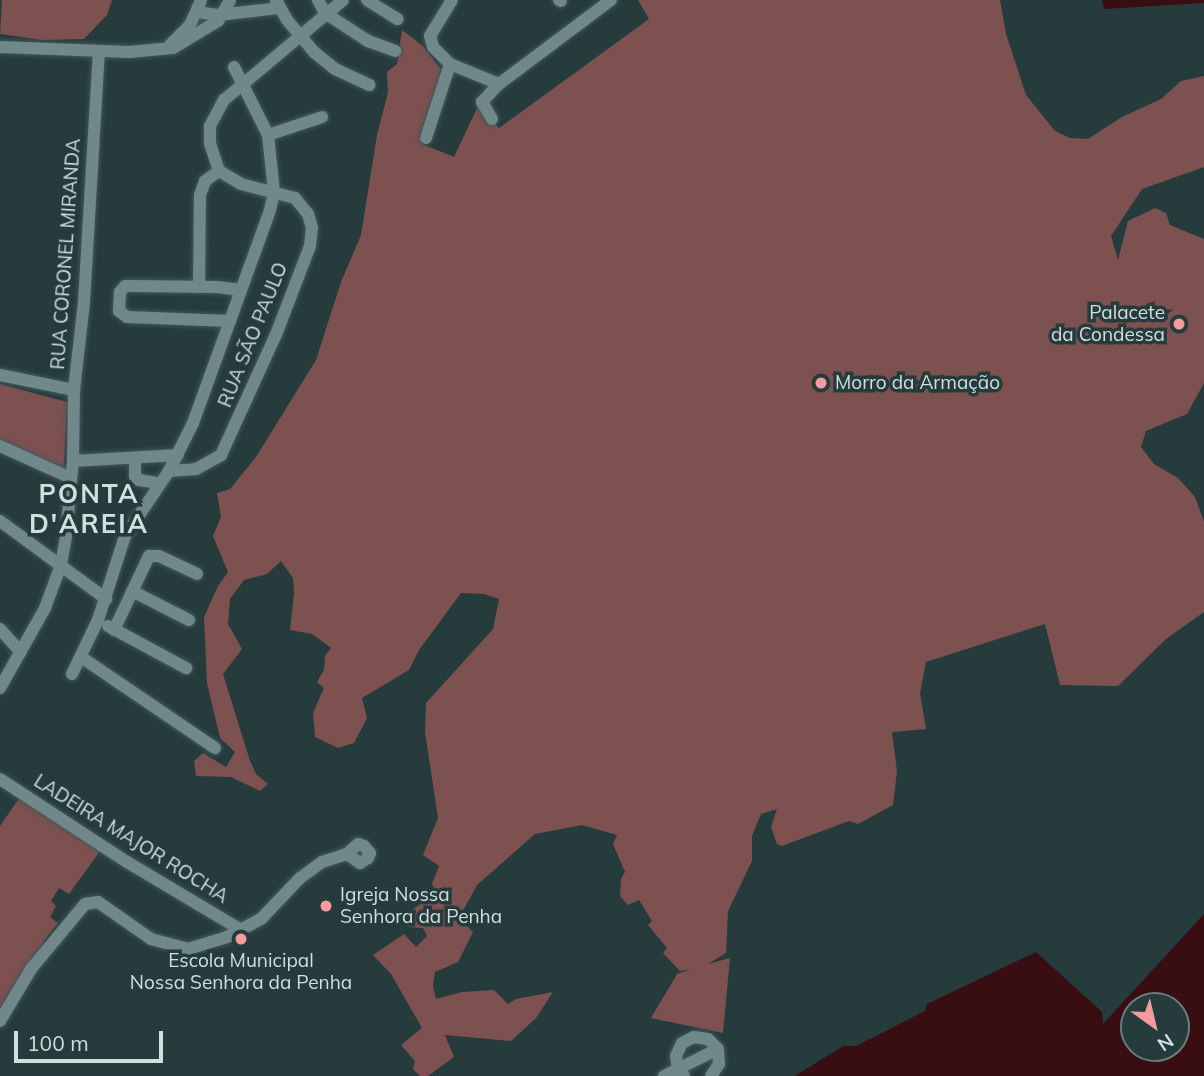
<!DOCTYPE html>
<meta charset="utf-8">
<style>
body{margin:0}
#map{position:relative;width:1204px;height:1076px;overflow:hidden;background:#253b3c;font-family:Mulish,sans-serif}
div>[style]{position:absolute}
.green>*{inset:0;background:#7e5151}
.water>*{inset:0;background:#390e12}
.roads{filter:drop-shadow(0 0 2px #435758) drop-shadow(0 0 2px #435758)}
.minor>*{height:12px;margin:-6px;padding:0 6px;transform-origin:6px;border-radius:6px;background:#708889}
.dots>*{width:19px;height:19px;translate:-50% -50%;box-sizing:border-box;border:4px solid #253b3c;border-radius:50%}
span{translate:-50% -50%;white-space:nowrap;text-align:center;line-height:1.15;-webkit-text-stroke:7px #253b3c;paint-order:stroke}
.street-label{font-size:19px;color:#d2dfdf}
.poi-label{font-size:19px;color:#d2dfdf}
.right{translate:-100% -50%;text-align:right}
.left{translate:0 -50%;text-align:left}
.district-label{font-size:26px;color:#d2dfdf;font-weight:700;letter-spacing:2px}
.north{position:absolute;left:1120px;top:992px;width:70px;height:70px;box-sizing:border-box;background:#253b3c;border:2px solid #6a7d7d;border-radius:50%;rotate:146deg;font-size:19px;font-weight:700;line-height:28px;text-align:center;color:#d2dfdf}
.north::after{content:'';display:block;margin:auto;width:24px;height:32px;background:#f59b9d;clip-path:polygon(50% 0,100% 100%,50% 72%,0 100%)}
.scale{position:absolute;left:14px;top:1031px;width:149px;height:32px;box-sizing:border-box;border:4px solid #d2dfdf;border-top:0;padding-left:9px;font-size:21px;line-height:24px;white-space:nowrap;color:#d2dfdf;-webkit-text-stroke:5px #253b3c;paint-order:stroke}
</style>
<div id="map">
<div class="green">
<i style="clip-path:polygon(2px 0,112px 0,107px 15px,84px 39px,42px 40px,0 34px)"></i>
<i style="clip-path:polygon(638px 0,1000px 0,1006px 34px,1026px 95px,1055px 131px,1070px 138px,1088px 139px,1122px 117px,1161px 99px,1181px 81px,1204px 76px,1204px 167px,1142px 189px,1111px 236px,1118px 260px,1128px 221px,1155px 208px,1166px 213px,1170px 225px,1204px 239px,1204px 383px,1187px 414px,1146px 431px,1141px 447px,1154px 464px,1178px 478px,1195px 497px,1204px 522px,1204px 612px,1166px 639px,1118px 686px,1060px 685px,1045px 624px,926px 662px,920px 693px,926px 729px,892px 732px,897px 771px,893px 805px,858px 824px,849px 821px,782px 846px,777px 844px,771px 827px,777px 809px,761px 814px,752px 836px,752px 861px,728px 911px,726px 953px,708px 964px,730px 958px,723px 1033px,651px 1018px,677px 974px,691px 969px,680px 971px,663px 953px,667px 948px,648px 925px,652px 921px,639px 900px,628px 905px,620px 896px,621px 879px,625px 872px,613px 844px,617px 835px,582px 825px,535px 834px,477px 885px,459px 918px,473px 932px,458px 962px,435px 972px,433px 986px,436px 999px,462px 992px,494px 990px,508px 1004px,516px 999px,553px 992px,536px 1018px,511px 1041px,445px 1035px,454px 1057px,428px 1076px,420px 1076px,413px 1069px,415px 1061px,401px 1045px,422px 1028px,391px 974px,373px 955px,404px 934px,416px 947px,427px 936px,423px 928px,408px 927px,413px 909px,437px 894px,432px 884px,439px 866px,423px 855px,438px 818px,425px 732px,426px 703px,493px 629px,499px 599px,484px 594px,461px 593px,419px 650px,409px 670px,362px 698px,367px 718px,354px 743px,338px 748px,315px 737px,313px 713px,324px 688px,317px 682px,324px 670px,325px 656px,331px 648px,312px 634px,290px 630px,294px 593px,293px 578px,281px 561px,267px 574px,244px 580px,230px 599px,228px 624px,242px 649px,223px 674px,250px 761px,256px 774px,268px 784px,260px 791px,231px 777px,196px 776px,194px 761px,203px 753px,226px 767px,235px 752px,220px 738px,207px 683px,204px 617px,218px 586px,228px 572px,213px 536px,221px 517px,217px 493px,230px 489px,256px 457px,316px 360px,341px 282px,361px 235px,377px 135px,388px 92px,387px 72px,397px 64px,402px 30px,423px 46px,442px 71px,422px 144px,454px 157px,478px 106px,499px 128px,649px 19px)"></i>
<i style="clip-path:polygon(0 384px,67px 402px,64px 468px,0 441px)"></i>
<i style="clip-path:polygon(22px 794px,103px 847px,69px 894px,59px 888px,51px 901px,56px 906px,50px 917px,58px 923px,46px 938px,0 1016px,0 826px)"></i>
</div>
<div class="water">
<i style="clip-path:polygon(1102px 0,1204px 0,1204px 3px,1104px 9px)"></i>
<i style="clip-path:polygon(evenodd,1204px 914px,1204px 1076px,795px 1076px,843px 1046px,856px 1046px,925px 1011px,927px 1004px,1036px 952px,1102px 1012px,1103px 1024px,1204px 914px,1176px 1006px,1176px 1048px,1134px 1048px,1134px 1006px,1176px 1006px)"></i>
</div>
<div class="roads">
<div class="minor">
<i style="left:276px;top:0;width:23px;rotate:61deg"></i>
<i style="left:287px;top:20px;width:42px;rotate:49.8deg"></i>
<i style="left:314px;top:52px;width:27px;rotate:39deg"></i>
<i style="left:335px;top:69px;width:38px;rotate:25deg"></i>
<i style="left:318px;top:0;width:15px;rotate:62deg"></i>
<i style="left:325px;top:13px;width:51px;rotate:33.1deg"></i>
<i style="left:368px;top:41px;width:29px;rotate:20deg"></i>
<i style="left:367px;top:0;width:36px;rotate:32deg"></i>
<i style="left:559px;top:0;width:2px;rotate:27deg"></i>
<i style="left:197px;top:12px;width:21px;rotate:8deg"></i>
<i style="left:218px;top:15px;width:61px;rotate:-6.5deg"></i>
<i style="left:170px;top:45px;width:28px;rotate:-45deg"></i>
<i style="left:190px;top:25px;width:27px;rotate:-66deg"></i>
<i style="left:0;top:47px;width:129px;rotate:2.2deg"></i>
<i style="left:129px;top:52px;width:44px;rotate:-5.2deg"></i>
<i style="left:173px;top:48px;width:52px;rotate:-31deg"></i>
<i style="left:218px;top:21px;width:24px;rotate:-60deg"></i>
<i style="left:450px;top:64px;width:53px;rotate:22.2deg"></i>
<i style="left:499px;top:84px;width:140px;rotate:-36.9deg"></i>
<i style="left:492px;top:119px;width:20px;rotate:-120deg"></i>
<i style="left:482px;top:102px;width:25px;rotate:-47deg"></i>
<i style="left:268px;top:135px;width:57px;rotate:-18.4deg"></i>
<i style="left:426px;top:138px;width:78px;rotate:-72deg"></i>
<i style="left:450px;top:64px;width:24px;rotate:-135deg"></i>
<i style="left:433px;top:47px;width:11px;rotate:-105deg"></i>
<i style="left:430px;top:36px;width:42px;rotate:-58.6deg"></i>
<i style="left:199px;top:287px;width:92px;rotate:-89.4deg"></i>
<i style="left:200px;top:195px;width:15px;rotate:-70deg"></i>
<i style="left:205px;top:181px;width:17px;rotate:-36deg"></i>
<i style="left:230px;top:321px;width:103px;rotate:-177.8deg"></i>
<i style="left:127px;top:317px;width:10px;rotate:-143deg"></i>
<i style="left:119px;top:311px;width:19px;rotate:-87deg"></i>
<i style="left:120px;top:292px;width:8px;rotate:-50deg"></i>
<i style="left:125px;top:286px;width:6px"></i>
<i style="left:131px;top:286px;width:86px;rotate:0.7deg"></i>
<i style="left:217px;top:287px;width:24px;rotate:7deg"></i>
<i style="left:0;top:375px;width:76px;rotate:11.5deg"></i>
<i style="left:0;top:446px;width:78px;rotate:24.3deg"></i>
<i style="left:135px;top:459px;width:17px;rotate:90deg"></i>
<i style="left:135px;top:476px;width:6px;rotate:45deg"></i>
<i style="left:139px;top:480px;width:20px;rotate:9deg"></i>
<i style="left:73px;top:461px;width:105px;rotate:-3.3deg"></i>
<i style="left:169px;top:471px;width:27px;rotate:-4deg"></i>
<i style="left:196px;top:469px;width:29px;rotate:-29deg"></i>
<i style="left:221px;top:455px;width:135px;rotate:-65.5deg"></i>
<i style="left:277px;top:332px;width:92px;rotate:-69deg"></i>
<i style="left:310px;top:246px;width:18px;rotate:-84deg"></i>
<i style="left:312px;top:228px;width:15px;rotate:-106deg"></i>
<i style="left:308px;top:214px;width:21px;rotate:-129deg"></i>
<i style="left:295px;top:198px;width:56px;rotate:-165.5deg"></i>
<i style="left:241px;top:184px;width:26px;rotate:-149deg"></i>
<i style="left:219px;top:171px;width:28px;rotate:-108deg"></i>
<i style="left:210px;top:144px;width:18px;rotate:-90deg"></i>
<i style="left:210px;top:126px;width:30px;rotate:-62deg"></i>
<i style="left:224px;top:100px;width:155px;rotate:-40deg"></i>
<i style="left:0;top:521px;width:132px;rotate:36.3deg"></i>
<i style="left:132px;top:591px;width:64px;rotate:27deg"></i>
<i style="left:108px;top:626px;width:89px;rotate:28.3deg"></i>
<i style="left:0;top:629px;width:31px;rotate:48deg"></i>
<i style="left:114px;top:630px;width:82px;rotate:-64.7deg"></i>
<i style="left:149px;top:556px;width:10px"></i>
<i style="left:159px;top:556px;width:42px;rotate:25.3deg"></i>
<i style="left:81px;top:657px;width:162px;rotate:34.2deg"></i>
<i style="left:72px;top:674px;width:60px;rotate:-64.3deg"></i>
<i style="left:98px;top:620px;width:88px;rotate:-72.2deg"></i>
<i style="left:125px;top:536px;width:78px;rotate:-55.9deg"></i>
<i style="left:169px;top:471px;width:54px;rotate:-63.4deg"></i>
<i style="left:193px;top:423px;width:226px;rotate:-70.1deg"></i>
<i style="left:270px;top:210px;width:18px;rotate:-77deg"></i>
<i style="left:274px;top:192px;width:57px;rotate:-96deg"></i>
<i style="left:268px;top:135px;width:76px;rotate:-116.6deg"></i>
<i style="left:0;top:688px;width:92px;rotate:-60.6deg"></i>
<i style="left:45px;top:608px;width:46px;rotate:-69.6deg"></i>
<i style="left:61px;top:565px;width:29px;rotate:-80deg"></i>
<i style="left:66px;top:536px;width:75px;rotate:-84.7deg"></i>
<i style="left:73px;top:461px;width:71px;rotate:-89.2deg"></i>
<i style="left:74px;top:390px;width:89px;rotate:-83.5deg"></i>
<i style="left:84px;top:302px;width:251px;rotate:-86.6deg"></i>
<i style="left:0;top:779px;width:152px;rotate:33.2deg"></i>
<i style="left:127px;top:862px;width:133px;rotate:30.8deg"></i>
<i style="left:0;top:1021px;width:61px;rotate:-59.2deg"></i>
<i style="left:31px;top:969px;width:85px;rotate:-50.3deg"></i>
<i style="left:85px;top:904px;width:13px;rotate:-9deg"></i>
<i style="left:98px;top:902px;width:65px;rotate:34.9deg"></i>
<i style="left:151px;top:939px;width:38px;rotate:15deg"></i>
<i style="left:188px;top:949px;width:41px;rotate:-17.1deg"></i>
<i style="left:227px;top:937px;width:38px;rotate:-28deg"></i>
<i style="left:261px;top:919px;width:57px;rotate:-46.4deg"></i>
<i style="left:300px;top:878px;width:27px;rotate:-36deg"></i>
<i style="left:322px;top:862px;width:26px;rotate:-18deg"></i>
<i style="left:347px;top:854px;width:16px;rotate:35deg"></i>
<i style="left:360px;top:863px;width:9px;rotate:-32deg"></i>
<i style="left:368px;top:858px;width:5px;rotate:-68deg"></i>
<i style="left:370px;top:853px;width:9px;rotate:-131deg"></i>
<i style="left:364px;top:846px;width:6px;rotate:-162deg"></i>
<i style="left:358px;top:844px;width:15px;rotate:138deg"></i>
<i style="left:664px;top:1076px;width:60px;rotate:-26.6deg"></i>
<i style="left:684px;top:1076px;width:9px;rotate:-131deg"></i>
<i style="left:678px;top:1069px;width:13px;rotate:-99deg"></i>
<i style="left:676px;top:1056px;width:14px;rotate:-65deg"></i>
<i style="left:682px;top:1043px;width:13px;rotate:-27deg"></i>
<i style="left:694px;top:1037px;width:14px;rotate:8deg"></i>
<i style="left:708px;top:1039px;width:14px;rotate:45deg"></i>
<i style="left:718px;top:1049px;width:15px;rotate:86deg"></i>
<i style="left:719px;top:1064px;width:14px;rotate:124deg"></i>
</div>
</div>
<div class="dots">
<i style="left:1179px;top:324px;background:#f59b9d"></i>
<i style="left:821px;top:383px;background:#f59b9d"></i>
<i style="left:326px;top:906px;background:#f59b9d"></i>
<i style="left:241px;top:939px;background:#f59b9d"></i>
</div>
<div class="street-label">
<span style="left:66px;top:254px;rotate:-86deg">RUA CORONEL MIRANDA</span>
<span style="left:253px;top:335px;rotate:-68deg">RUA SÃO PAULO</span>
<span style="left:131px;top:839px;rotate:32deg">LADEIRA MAJOR ROCHA</span>
</div>
<div class="poi-label">
<span class="right" style="left:1165px;top:324px">Palacete<br>da Condessa</span>
<span class="left" style="left:835px;top:383px">Morro da Armação</span>
<span class="left" style="left:340px;top:906px">Igreja Nossa<br>Senhora da Penha</span>
<span style="left:241px;top:972px">Escola Municipal<br>Nossa Senhora da Penha</span>
</div>
<div class="district-label">
<span style="left:89px;top:509px">PONTA<br>D'AREIA</span>
</div>
<div class="north">N</div>
<div class="scale">100 m</div>
</div>
